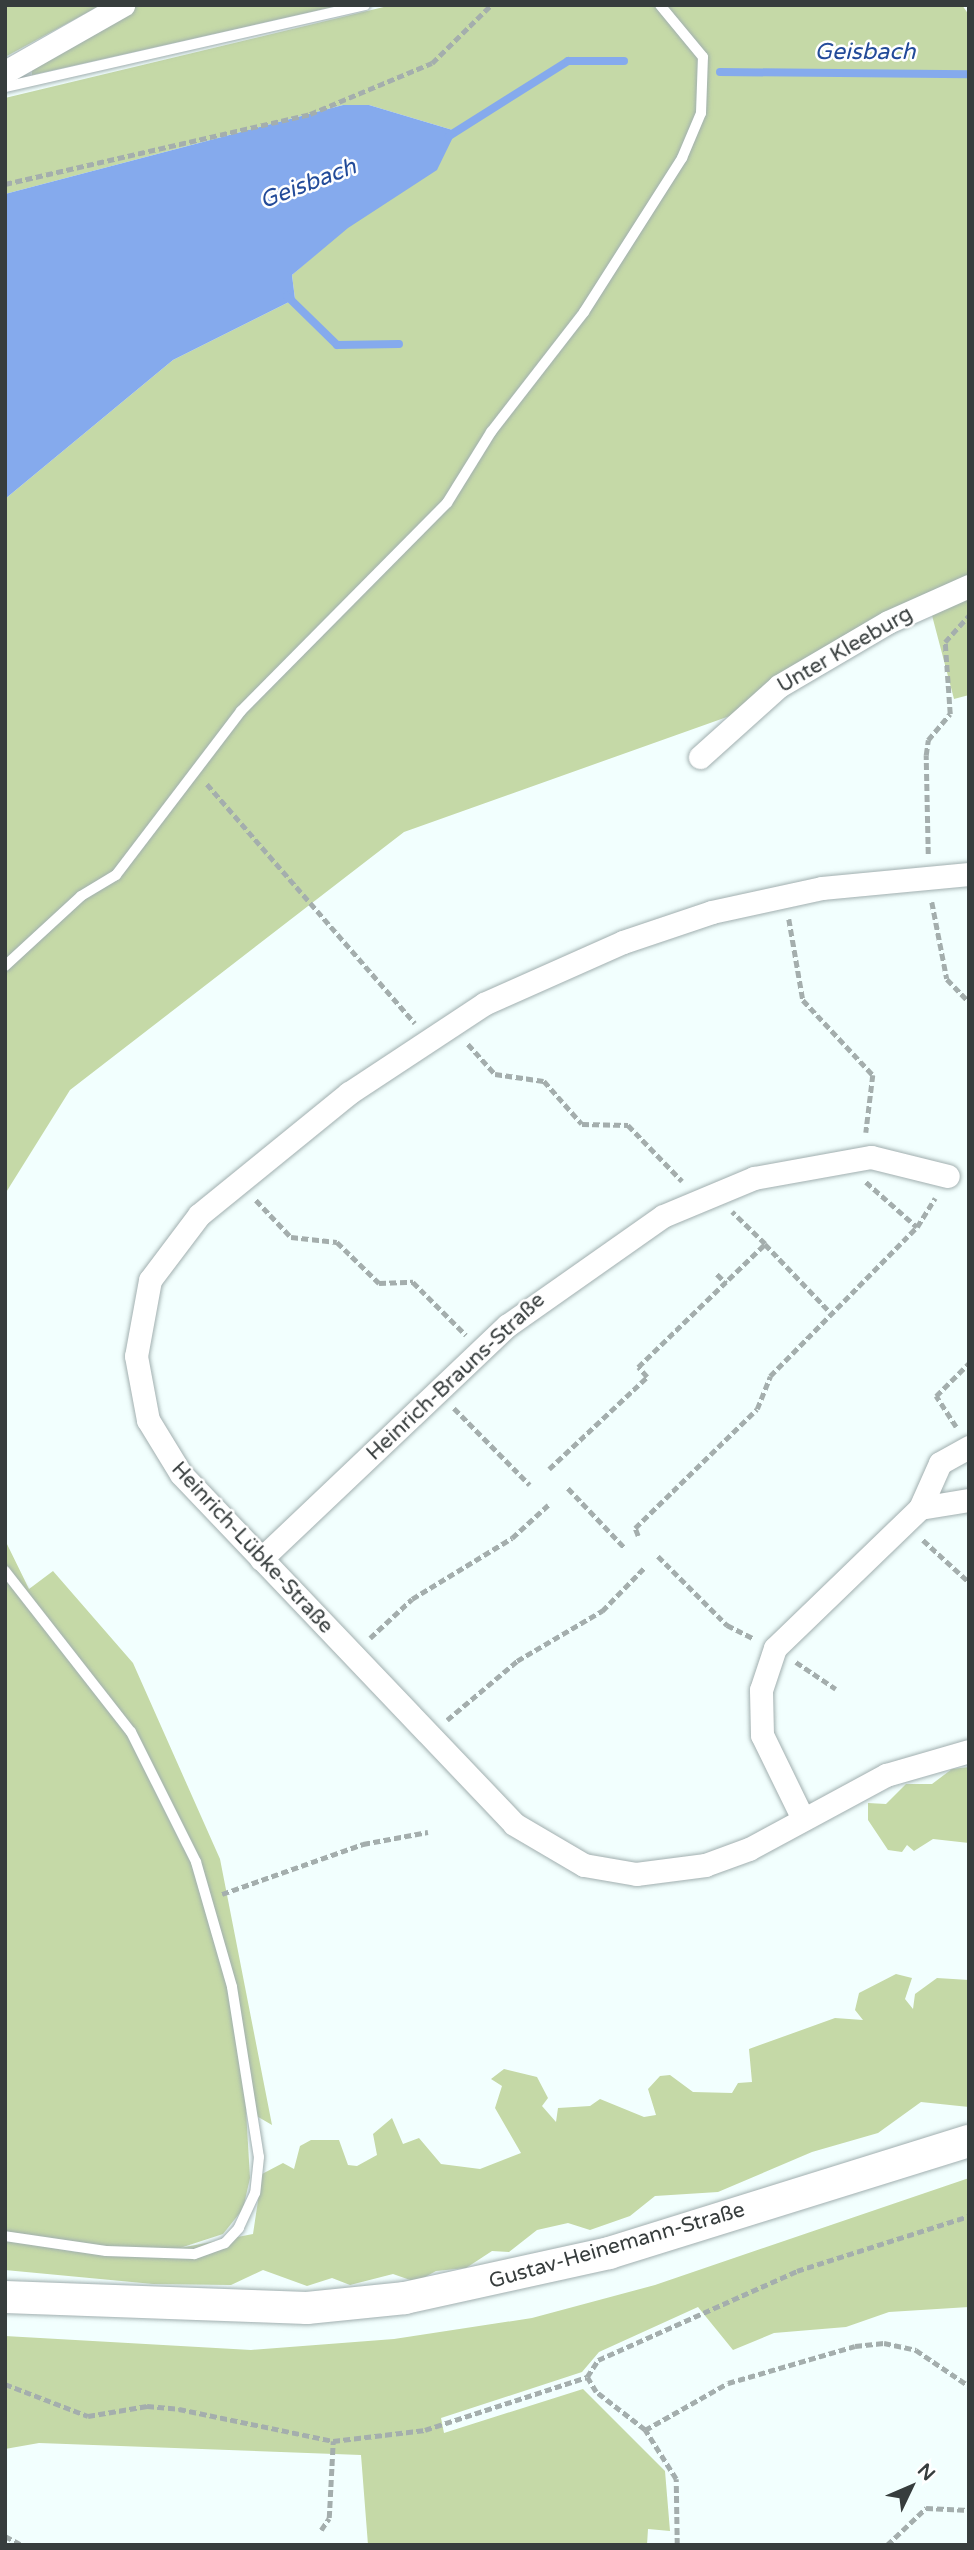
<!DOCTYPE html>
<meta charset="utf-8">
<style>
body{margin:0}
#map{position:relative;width:974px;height:2550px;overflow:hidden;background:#f2fffe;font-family:"Varela Round",sans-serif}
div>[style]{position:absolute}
.green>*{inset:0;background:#c5d9a7}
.water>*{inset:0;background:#85aaed}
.stream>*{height:8px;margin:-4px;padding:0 4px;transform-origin:4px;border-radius:4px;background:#85aaed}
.path>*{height:4.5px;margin-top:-2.25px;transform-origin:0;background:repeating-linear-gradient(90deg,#a4aead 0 7px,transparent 0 10.5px)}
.roads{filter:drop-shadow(0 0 2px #a1afaf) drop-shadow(0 0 2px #a1afaf)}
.service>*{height:10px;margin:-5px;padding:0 5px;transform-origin:5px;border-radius:5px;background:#fff}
.minor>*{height:23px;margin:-11.5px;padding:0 11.5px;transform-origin:11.5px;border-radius:11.5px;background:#fff}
.secondary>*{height:32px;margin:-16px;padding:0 16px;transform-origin:16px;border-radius:16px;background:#fff}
span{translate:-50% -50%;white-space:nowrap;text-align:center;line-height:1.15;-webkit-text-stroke:5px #fff;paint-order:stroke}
.street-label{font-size:21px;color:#373d3d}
.water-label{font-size:23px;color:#234b99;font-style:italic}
.frame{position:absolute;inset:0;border:7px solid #373d3d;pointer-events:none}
.north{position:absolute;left:876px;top:2452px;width:70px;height:70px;-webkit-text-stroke:5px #fff;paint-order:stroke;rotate:46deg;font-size:19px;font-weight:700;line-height:28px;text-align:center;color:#373d3d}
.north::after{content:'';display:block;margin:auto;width:24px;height:32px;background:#373d3d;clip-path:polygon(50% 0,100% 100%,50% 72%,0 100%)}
</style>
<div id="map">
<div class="green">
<i style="clip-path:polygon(5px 5px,101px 5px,5px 57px)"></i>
<i style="clip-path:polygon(137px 5px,342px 5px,32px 75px,32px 69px)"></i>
<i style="clip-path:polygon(392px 5px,962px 5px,969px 15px,969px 695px,954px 699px,929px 604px,741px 712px,404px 832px,70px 1090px,5px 1194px,5px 499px,173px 360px,295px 299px,292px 275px,456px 131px,369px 105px,343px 105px,5px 194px,5px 98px)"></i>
<i style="clip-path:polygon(5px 1540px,29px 1589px,53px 1571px,133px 1663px,220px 1859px,272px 2125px,246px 2110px,250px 2178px,243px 2209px,223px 2234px,180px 2248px,253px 2234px,262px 2174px,283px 2163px,294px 2169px,300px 2146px,311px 2140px,339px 2140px,348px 2165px,357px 2166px,377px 2155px,373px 2134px,392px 2118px,403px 2144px,419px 2138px,441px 2164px,480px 2169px,521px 2153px,495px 2108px,502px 2086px,491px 2079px,504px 2069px,537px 2077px,548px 2098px,542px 2106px,556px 2122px,558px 2108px,590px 2106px,600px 2099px,644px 2117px,656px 2115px,648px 2089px,660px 2076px,670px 2075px,693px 2092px,732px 2093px,738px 2083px,752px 2082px,749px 2049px,835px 2018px,863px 2020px,855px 2010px,859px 1993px,896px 1974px,912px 1978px,905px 1999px,913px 2009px,915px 1994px,937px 1978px,969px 1980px,969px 2107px,921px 2102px,878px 2133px,812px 2152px,718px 2192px,655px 2196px,630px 2216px,590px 2230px,568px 2223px,537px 2230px,509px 2252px,492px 2251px,466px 2268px,436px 2271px,416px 2282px,393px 2274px,350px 2285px,332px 2278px,307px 2286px,263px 2270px,231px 2285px,153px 2284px,5px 2270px,5px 2240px,77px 2252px,81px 2245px,5px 2232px)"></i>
<i style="clip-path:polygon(969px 1767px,969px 1843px,933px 1839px,914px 1851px,907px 1845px,902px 1852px,888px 1850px,868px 1820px,868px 1803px,886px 1804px,906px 1784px,932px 1784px,952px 1769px)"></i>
<i style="clip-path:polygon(969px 2178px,969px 2307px,889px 2312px,846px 2327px,774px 2333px,733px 2350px,698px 2307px,599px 2352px,582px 2372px,441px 2418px,444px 2433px,583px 2389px,665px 2471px,670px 2531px,648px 2529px,647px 2545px,368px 2545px,361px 2455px,39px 2443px,5px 2449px,5px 2336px,251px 2350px,394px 2339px,532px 2318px,655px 2285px)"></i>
</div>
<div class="water">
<i style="clip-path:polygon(343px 105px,369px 105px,456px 131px,437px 170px,348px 228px,292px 275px,295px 299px,173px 360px,5px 499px,5px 194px)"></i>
</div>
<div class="stream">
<i style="left:720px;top:72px;width:249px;rotate:0.5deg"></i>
<i style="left:449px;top:136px;width:141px;rotate:-32.2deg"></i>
<i style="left:568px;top:61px;width:56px"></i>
<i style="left:287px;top:296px;width:70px;rotate:44.4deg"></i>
<i style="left:337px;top:345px;width:62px;rotate:-0.9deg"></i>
</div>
<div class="path">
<i style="left:5px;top:184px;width:313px;rotate:-12.9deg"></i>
<i style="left:310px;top:114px;width:132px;rotate:-22.7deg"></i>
<i style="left:432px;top:63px;width:83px;rotate:-44.5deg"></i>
<i style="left:207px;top:784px;width:317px;rotate:49deg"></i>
<i style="left:928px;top:854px;width:99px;rotate:-91.2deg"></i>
<i style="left:926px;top:755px;width:15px;rotate:-82deg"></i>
<i style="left:928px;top:740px;width:34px;rotate:-50deg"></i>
<i style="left:950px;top:714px;width:72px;rotate:-94deg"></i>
<i style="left:945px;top:642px;width:36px;rotate:-48deg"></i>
<i style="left:932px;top:902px;width:78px;rotate:79deg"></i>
<i style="left:947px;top:979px;width:32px;rotate:46deg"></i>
<i style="left:789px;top:919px;width:82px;rotate:80.2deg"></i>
<i style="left:803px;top:1000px;width:103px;rotate:47deg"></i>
<i style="left:873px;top:1075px;width:58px;rotate:96.9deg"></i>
<i style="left:468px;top:1044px;width:40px;rotate:48deg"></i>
<i style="left:495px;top:1074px;width:49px;rotate:8.1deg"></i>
<i style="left:544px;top:1081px;width:57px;rotate:48.5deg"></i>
<i style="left:582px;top:1124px;width:46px;rotate:1.2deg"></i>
<i style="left:628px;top:1125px;width:78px;rotate:46deg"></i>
<i style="left:866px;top:1182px;width:68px;rotate:41.4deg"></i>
<i style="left:256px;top:1200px;width:51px;rotate:46.6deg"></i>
<i style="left:291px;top:1237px;width:46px;rotate:6.2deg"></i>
<i style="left:337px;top:1242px;width:59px;rotate:44.3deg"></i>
<i style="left:379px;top:1283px;width:34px;rotate:-2deg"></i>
<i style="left:413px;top:1282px;width:75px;rotate:45deg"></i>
<i style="left:765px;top:1244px;width:94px;rotate:46.3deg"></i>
<i style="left:717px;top:1274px;width:13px;rotate:45deg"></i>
<i style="left:454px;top:1408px;width:108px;rotate:45.4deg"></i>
<i style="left:956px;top:1427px;width:37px;rotate:-123deg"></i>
<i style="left:936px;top:1396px;width:47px;rotate:-45deg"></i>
<i style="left:549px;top:1469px;width:134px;rotate:-43.2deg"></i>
<i style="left:647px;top:1377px;width:13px;rotate:-132deg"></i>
<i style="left:638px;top:1367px;width:177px;rotate:-44.1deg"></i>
<i style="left:765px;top:1244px;width:46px;rotate:-135.9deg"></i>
<i style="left:568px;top:1488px;width:83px;rotate:46.5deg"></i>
<i style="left:638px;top:1536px;width:9px;rotate:-111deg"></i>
<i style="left:635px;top:1528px;width:170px;rotate:-44.3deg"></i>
<i style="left:757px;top:1409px;width:35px;rotate:-68deg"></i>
<i style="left:770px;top:1376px;width:209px;rotate:-45.4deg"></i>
<i style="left:917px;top:1227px;width:34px;rotate:-58deg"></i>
<i style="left:923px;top:1540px;width:62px;rotate:42.4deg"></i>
<i style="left:658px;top:1556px;width:98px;rotate:45deg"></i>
<i style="left:727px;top:1625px;width:31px;rotate:27deg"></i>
<i style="left:370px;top:1638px;width:57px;rotate:-42.9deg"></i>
<i style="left:412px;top:1599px;width:117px;rotate:-31.4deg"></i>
<i style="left:512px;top:1538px;width:49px;rotate:-42.5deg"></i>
<i style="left:796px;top:1662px;width:48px;rotate:34deg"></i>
<i style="left:447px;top:1720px;width:92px;rotate:-40.1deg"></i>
<i style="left:517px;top:1661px;width:99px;rotate:-30.5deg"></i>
<i style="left:602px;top:1611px;width:60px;rotate:-45.7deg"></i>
<i style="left:222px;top:1894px;width:150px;rotate:-19.5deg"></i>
<i style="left:363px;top:1844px;width:66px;rotate:-10.5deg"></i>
<i style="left:5px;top:2384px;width:89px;rotate:21.1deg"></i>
<i style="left:88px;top:2416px;width:60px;rotate:-9.6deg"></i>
<i style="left:147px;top:2406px;width:32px;rotate:5deg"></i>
<i style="left:179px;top:2409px;width:157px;rotate:11.7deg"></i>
<i style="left:333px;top:2441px;width:93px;rotate:-6.8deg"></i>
<i style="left:425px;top:2430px;width:170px;rotate:-18.1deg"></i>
<i style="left:645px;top:2430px;width:95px;rotate:-29.5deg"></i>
<i style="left:728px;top:2383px;width:132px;rotate:-16.2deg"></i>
<i style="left:855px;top:2346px;width:29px;rotate:-6deg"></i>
<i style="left:884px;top:2343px;width:33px;rotate:12deg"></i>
<i style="left:916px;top:2350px;width:64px;rotate:34.2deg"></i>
<i style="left:321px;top:2530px;width:14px;rotate:-56deg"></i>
<i style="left:329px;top:2518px;width:77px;rotate:-87deg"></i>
<i style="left:5px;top:2536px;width:19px;rotate:28deg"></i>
<i style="left:677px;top:2545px;width:66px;rotate:-90.9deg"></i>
<i style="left:676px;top:2479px;width:58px;rotate:-122.3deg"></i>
<i style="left:645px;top:2430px;width:62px;rotate:-142.2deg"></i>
<i style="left:596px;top:2392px;width:17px;rotate:-121deg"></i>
<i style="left:587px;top:2377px;width:20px;rotate:-57deg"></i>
<i style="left:598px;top:2360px;width:218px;rotate:-24.1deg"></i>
<i style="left:797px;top:2271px;width:181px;rotate:-17.7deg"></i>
<i style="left:887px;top:2545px;width:54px;rotate:-43.5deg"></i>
<i style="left:926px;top:2508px;width:43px;rotate:2.7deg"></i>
</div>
<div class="roads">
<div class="service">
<i style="left:5px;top:87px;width:369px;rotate:-12.8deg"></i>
<i style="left:5px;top:966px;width:103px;rotate:-42.6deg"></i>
<i style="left:81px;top:896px;width:41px;rotate:-31deg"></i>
<i style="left:116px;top:875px;width:206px;rotate:-52.7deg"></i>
<i style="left:241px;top:711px;width:293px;rotate:-45.3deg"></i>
<i style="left:447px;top:503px;width:84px;rotate:-58.2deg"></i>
<i style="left:491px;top:432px;width:152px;rotate:-52.2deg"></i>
<i style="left:584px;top:312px;width:183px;rotate:-57.5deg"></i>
<i style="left:682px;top:158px;width:49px;rotate:-67.1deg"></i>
<i style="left:701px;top:113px;width:56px;rotate:-88deg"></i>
<i style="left:703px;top:57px;width:67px;rotate:-129.6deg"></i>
<i style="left:5px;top:1571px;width:204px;rotate:52deg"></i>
<i style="left:131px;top:1732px;width:145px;rotate:63.4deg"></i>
<i style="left:196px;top:1862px;width:130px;rotate:73.9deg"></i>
<i style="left:232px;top:1987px;width:172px;rotate:81deg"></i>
<i style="left:259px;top:2157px;width:36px;rotate:96deg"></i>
<i style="left:255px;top:2193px;width:38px;rotate:115deg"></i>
<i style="left:239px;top:2228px;width:21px;rotate:133deg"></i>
<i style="left:225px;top:2243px;width:33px;rotate:160deg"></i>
<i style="left:194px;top:2254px;width:88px;rotate:-178deg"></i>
<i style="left:106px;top:2251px;width:102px;rotate:-171.6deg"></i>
</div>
<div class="minor">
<i style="left:5px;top:72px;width:136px;rotate:-29.6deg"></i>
<i style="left:700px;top:757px;width:106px;rotate:-41.9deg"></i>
<i style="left:779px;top:686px;width:126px;rotate:-30.4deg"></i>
<i style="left:888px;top:622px;width:89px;rotate:-24deg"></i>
<i style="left:969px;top:874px;width:148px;rotate:174.6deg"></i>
<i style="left:822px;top:888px;width:113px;rotate:167.7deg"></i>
<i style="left:712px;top:912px;width:94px;rotate:161.4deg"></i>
<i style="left:623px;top:942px;width:152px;rotate:156deg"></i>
<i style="left:484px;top:1004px;width:162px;rotate:146.6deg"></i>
<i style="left:349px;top:1093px;width:193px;rotate:140.9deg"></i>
<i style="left:199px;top:1215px;width:81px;rotate:127deg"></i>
<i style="left:150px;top:1280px;width:77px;rotate:100.4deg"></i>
<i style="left:136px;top:1356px;width:65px;rotate:79.4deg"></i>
<i style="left:148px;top:1420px;width:63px;rotate:58.6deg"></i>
<i style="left:181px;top:1474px;width:483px;rotate:46.4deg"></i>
<i style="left:514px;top:1824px;width:81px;rotate:30.4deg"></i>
<i style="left:584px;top:1865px;width:53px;rotate:9.8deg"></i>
<i style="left:636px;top:1874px;width:70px;rotate:-7.4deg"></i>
<i style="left:705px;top:1865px;width:47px;rotate:-20deg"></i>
<i style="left:749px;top:1849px;width:156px;rotate:-28.4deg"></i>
<i style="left:886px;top:1775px;width:86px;rotate:-16.1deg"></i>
<i style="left:920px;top:1508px;width:50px;rotate:-9.3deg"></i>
<i style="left:261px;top:1559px;width:340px;rotate:-43.5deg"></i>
<i style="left:508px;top:1325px;width:189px;rotate:-35.1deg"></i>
<i style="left:663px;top:1216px;width:99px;rotate:-22.7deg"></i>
<i style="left:754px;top:1178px;width:119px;rotate:-10.2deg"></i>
<i style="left:871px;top:1157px;width:79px;rotate:13.9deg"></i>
<i style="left:803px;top:1819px;width:93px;rotate:-116deg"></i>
<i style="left:762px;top:1735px;width:45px;rotate:-91.3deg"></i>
<i style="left:761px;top:1690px;width:44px;rotate:-71.6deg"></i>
<i style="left:775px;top:1648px;width:202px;rotate:-44deg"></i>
<i style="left:920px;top:1508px;width:49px;rotate:-66deg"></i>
<i style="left:940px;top:1463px;width:33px;rotate:-29deg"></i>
</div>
<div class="secondary">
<i style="left:5px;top:2297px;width:302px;rotate:2.1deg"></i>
<i style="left:307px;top:2308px;width:99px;rotate:-5.8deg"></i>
<i style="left:405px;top:2298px;width:209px;rotate:-12.4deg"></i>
<i style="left:609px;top:2253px;width:377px;rotate:-17.3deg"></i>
</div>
</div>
<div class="street-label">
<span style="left:845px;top:650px;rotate:-30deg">Unter Kleeburg</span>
<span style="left:456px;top:1377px;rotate:-43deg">Heinrich-Brauns-Straße</span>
<span style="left:252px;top:1548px;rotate:47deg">Heinrich-Lübke-Straße</span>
<span style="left:617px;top:2246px;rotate:-16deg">Gustav-Heinemann-Straße</span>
</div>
<div class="water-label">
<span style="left:865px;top:52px">Geisbach</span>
<span style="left:308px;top:184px;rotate:-21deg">Geisbach</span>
</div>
<div class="frame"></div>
<div class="north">N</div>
</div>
